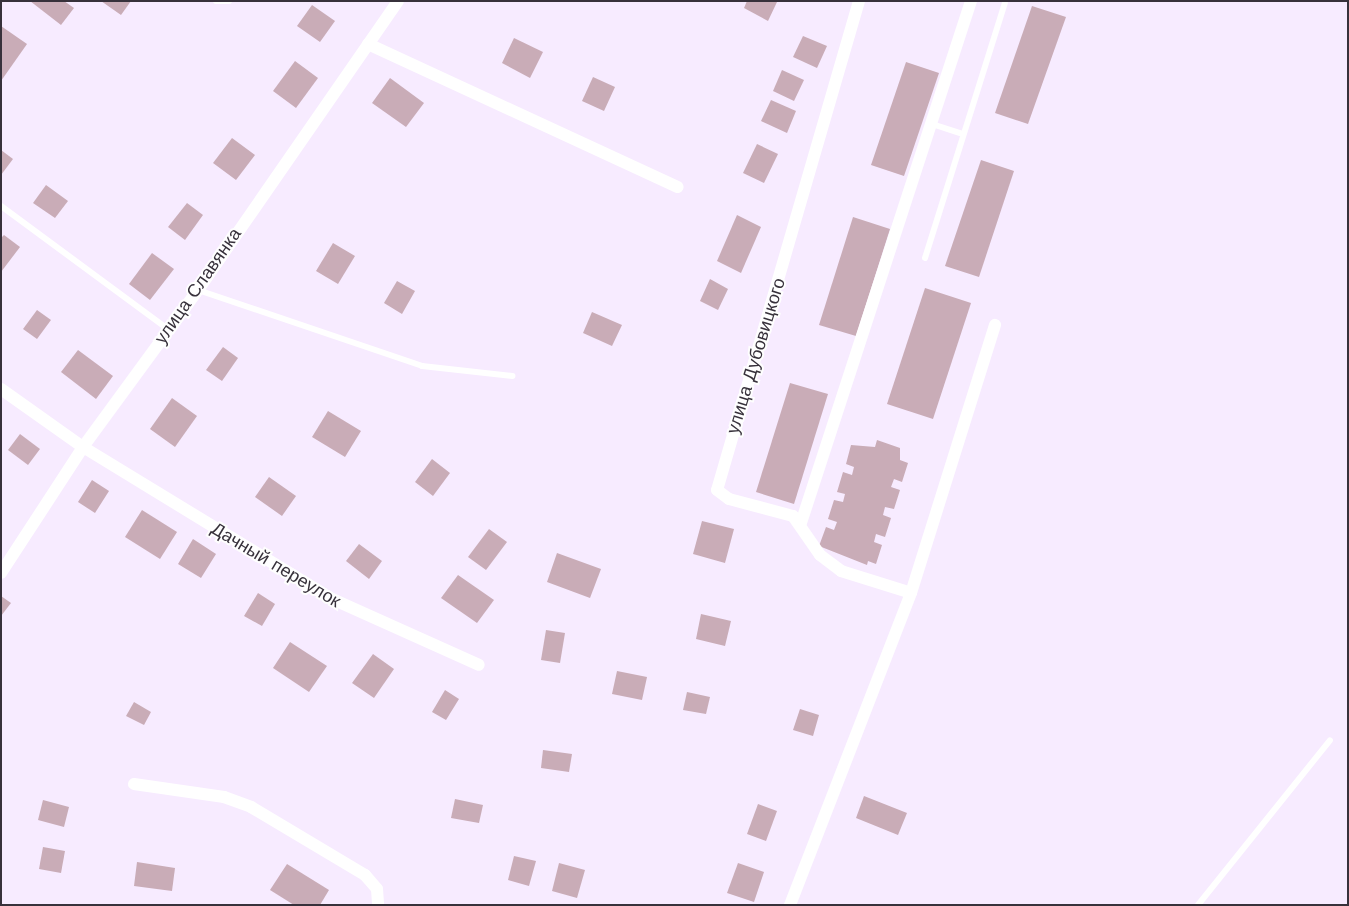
<!DOCTYPE html>
<meta charset="utf-8">
<style>
body{margin:0}
#map{position:relative;width:1349px;height:906px;overflow:hidden;background:#f7ebff;font-family:"Work Sans",sans-serif}
div>[style]{position:absolute}
.building>*{inset:0;background:#c9acb7}
.lane>*{height:6px;margin:-3px;padding:0 3px;transform-origin:3px;border-radius:3px;background:#fff}
.street>*{height:12px;margin:-6px;padding:0 6px;transform-origin:6px;border-radius:6px;background:#fff}
span{translate:-50% -50%;white-space:nowrap;text-align:center;line-height:1.15;-webkit-text-stroke:4px #fefefe;paint-order:stroke}
.street-label{font-size:18px;color:#37313b}
.frame{position:absolute;inset:0;border:2px solid #37313b;pointer-events:none}
</style>
<div id="map">
<div class="building">
<i style="clip-path:polygon(30px 1px,64px 1px,74px 8px,61px 25px)"></i>
<i style="clip-path:polygon(101px 1px,131px 1px,121px 15px)"></i>
<i style="clip-path:polygon(747px 1px,775px 1px,777px 2px,768px 21px,744px 8px)"></i>
<i style="clip-path:polygon(312px 5px,335px 21px,320px 42px,297px 26px)"></i>
<i style="clip-path:polygon(1032px 6px,1066px 17px,1028px 124px,995px 113px)"></i>
<i style="clip-path:polygon(1px 26px,27px 44px,1px 81px)"></i>
<i style="clip-path:polygon(803px 36px,827px 46px,817px 68px,793px 57px)"></i>
<i style="clip-path:polygon(514px 38px,543px 52px,530px 78px,502px 63px)"></i>
<i style="clip-path:polygon(295px 61px,318px 78px,296px 108px,273px 91px)"></i>
<i style="clip-path:polygon(906px 62px,939px 73px,904px 176px,871px 165px)"></i>
<i style="clip-path:polygon(782px 70px,804px 80px,794px 101px,773px 91px)"></i>
<i style="clip-path:polygon(593px 77px,615px 87px,604px 111px,582px 101px)"></i>
<i style="clip-path:polygon(390px 78px,424px 103px,406px 127px,372px 103px)"></i>
<i style="clip-path:polygon(771px 100px,796px 111px,787px 133px,761px 121px)"></i>
<i style="clip-path:polygon(232px 138px,255px 155px,236px 180px,213px 163px)"></i>
<i style="clip-path:polygon(757px 144px,778px 154px,764px 183px,743px 173px)"></i>
<i style="clip-path:polygon(1px 150px,13px 159px,1px 175px)"></i>
<i style="clip-path:polygon(981px 160px,1014px 171px,979px 277px,945px 266px)"></i>
<i style="clip-path:polygon(46px 185px,68px 201px,55px 218px,33px 203px)"></i>
<i style="clip-path:polygon(187px 203px,203px 215px,185px 240px,168px 227px)"></i>
<i style="clip-path:polygon(737px 215px,761px 227px,741px 273px,717px 261px)"></i>
<i style="clip-path:polygon(853px 217px,890px 229px,856px 336px,819px 325px)"></i>
<i style="clip-path:polygon(4px 235px,20px 247px,1px 272px,1px 238px)"></i>
<i style="clip-path:polygon(333px 243px,355px 256px,338px 284px,316px 271px)"></i>
<i style="clip-path:polygon(152px 253px,174px 269px,150px 300px,129px 284px)"></i>
<i style="clip-path:polygon(710px 279px,728px 289px,718px 310px,700px 301px)"></i>
<i style="clip-path:polygon(397px 281px,415px 291px,402px 314px,384px 303px)"></i>
<i style="clip-path:polygon(925px 288px,971px 303px,933px 419px,887px 404px)"></i>
<i style="clip-path:polygon(37px 310px,51px 320px,37px 339px,23px 329px)"></i>
<i style="clip-path:polygon(592px 312px,622px 325px,612px 346px,583px 333px)"></i>
<i style="clip-path:polygon(223px 347px,238px 358px,222px 381px,206px 370px)"></i>
<i style="clip-path:polygon(78px 350px,113px 376px,96px 399px,61px 372px)"></i>
<i style="clip-path:polygon(790px 383px,828px 394px,794px 504px,756px 492px)"></i>
<i style="clip-path:polygon(172px 398px,197px 416px,175px 447px,150px 429px)"></i>
<i style="clip-path:polygon(328px 411px,361px 431px,345px 457px,312px 437px)"></i>
<i style="clip-path:polygon(20px 434px,40px 449px,28px 465px,8px 450px)"></i>
<i style="clip-path:polygon(877px 440px,900px 448px,900px 460px,908px 463px,902px 482px,894px 479px,891px 487px,900px 490px,894px 509px,885px 507px,883px 515px,891px 518px,885px 537px,876px 534px,874px 542px,882px 545px,876px 564px,868px 561px,867px 565px,819px 546px,826px 527px,834px 530px,837px 522px,828px 519px,834px 500px,843px 502px,845px 494px,837px 492px,843px 472px,852px 475px,854px 467px,846px 464px,851px 445px,875px 447px)"></i>
<i style="clip-path:polygon(432px 459px,450px 473px,433px 496px,415px 482px)"></i>
<i style="clip-path:polygon(269px 477px,296px 496px,282px 516px,255px 497px)"></i>
<i style="clip-path:polygon(92px 480px,109px 491px,95px 513px,78px 502px)"></i>
<i style="clip-path:polygon(142px 510px,177px 532px,160px 559px,125px 537px)"></i>
<i style="clip-path:polygon(702px 521px,734px 529px,725px 563px,693px 554px)"></i>
<i style="clip-path:polygon(489px 529px,507px 542px,486px 570px,468px 557px)"></i>
<i style="clip-path:polygon(193px 539px,216px 554px,201px 578px,178px 564px)"></i>
<i style="clip-path:polygon(359px 544px,382px 561px,369px 579px,346px 561px)"></i>
<i style="clip-path:polygon(557px 553px,601px 569px,590px 598px,547px 582px)"></i>
<i style="clip-path:polygon(458px 575px,494px 600px,477px 623px,441px 598px)"></i>
<i style="clip-path:polygon(258px 593px,275px 604px,262px 626px,244px 616px)"></i>
<i style="clip-path:polygon(1px 596px,11px 603px,1px 616px)"></i>
<i style="clip-path:polygon(701px 614px,731px 621px,725px 646px,696px 639px)"></i>
<i style="clip-path:polygon(546px 630px,565px 633px,560px 663px,541px 660px)"></i>
<i style="clip-path:polygon(290px 642px,327px 666px,309px 692px,273px 668px)"></i>
<i style="clip-path:polygon(373px 654px,394px 669px,374px 698px,352px 683px)"></i>
<i style="clip-path:polygon(617px 671px,647px 677px,642px 700px,612px 694px)"></i>
<i style="clip-path:polygon(445px 690px,459px 699px,446px 720px,432px 712px)"></i>
<i style="clip-path:polygon(687px 692px,710px 697px,706px 714px,683px 710px)"></i>
<i style="clip-path:polygon(134px 702px,151px 712px,144px 725px,126px 716px)"></i>
<i style="clip-path:polygon(800px 709px,819px 715px,813px 736px,793px 730px)"></i>
<i style="clip-path:polygon(543px 750px,572px 754px,569px 772px,541px 768px)"></i>
<i style="clip-path:polygon(864px 796px,907px 813px,898px 835px,856px 818px)"></i>
<i style="clip-path:polygon(455px 799px,483px 805px,479px 823px,451px 818px)"></i>
<i style="clip-path:polygon(43px 800px,69px 807px,64px 827px,38px 820px)"></i>
<i style="clip-path:polygon(758px 804px,777px 811px,766px 841px,747px 834px)"></i>
<i style="clip-path:polygon(43px 847px,65px 851px,61px 873px,39px 869px)"></i>
<i style="clip-path:polygon(514px 856px,536px 861px,529px 886px,508px 880px)"></i>
<i style="clip-path:polygon(137px 862px,175px 868px,172px 891px,134px 886px)"></i>
<i style="clip-path:polygon(559px 863px,585px 870px,577px 898px,552px 891px)"></i>
<i style="clip-path:polygon(738px 863px,764px 872px,754px 902px,727px 893px)"></i>
<i style="clip-path:polygon(287px 864px,329px 890px,320px 905px,294px 905px,270px 890px)"></i>
</div>
<div class="lane">
<i style="left:216px;top:1px;width:13px"></i>
<i style="left:932px;top:124px;width:32px;rotate:18deg"></i>
<i style="left:1px;top:206px;width:207px;rotate:36.4deg"></i>
<i style="left:925px;top:258px;width:267px;rotate:-72.6deg"></i>
<i style="left:198px;top:290px;width:237px;rotate:18.7deg"></i>
<i style="left:422px;top:366px;width:91px;rotate:6.3deg"></i>
<i style="left:1198px;top:905px;width:211px;rotate:-51.3deg"></i>
</div>
<div class="street">
<i style="left:859px;top:1px;width:509px;rotate:106.19deg"></i>
<i style="left:717px;top:490px;width:15px;rotate:37deg"></i>
<i style="left:729px;top:499px;width:66px;rotate:14.9deg"></i>
<i style="left:793px;top:516px;width:47px;rotate:55.3deg"></i>
<i style="left:820px;top:555px;width:26px;rotate:37deg"></i>
<i style="left:841px;top:571px;width:73px;rotate:17.4deg"></i>
<i style="left:368px;top:44px;width:341px;rotate:24.8deg"></i>
<i style="left:1px;top:389px;width:100px;rotate:35.3deg"></i>
<i style="left:83px;top:447px;width:289px;rotate:31.4deg"></i>
<i style="left:330px;top:598px;width:163px;rotate:24.2deg"></i>
<i style="left:801px;top:523px;width:549px;rotate:-71.96deg"></i>
<i style="left:1px;top:573px;width:150px;rotate:-56.9deg"></i>
<i style="left:83px;top:447px;width:195px;rotate:-53.8deg"></i>
<i style="left:198px;top:290px;width:351px;rotate:-55.3deg"></i>
<i style="left:134px;top:784px;width:91px;rotate:8.2deg"></i>
<i style="left:224px;top:797px;width:29px;rotate:20deg"></i>
<i style="left:251px;top:807px;width:133px;rotate:30.8deg"></i>
<i style="left:365px;top:875px;width:18px;rotate:49deg"></i>
<i style="left:377px;top:889px;width:16px;rotate:86deg"></i>
<i style="left:790px;top:905px;width:335px;rotate:-68.8deg"></i>
<i style="left:911px;top:593px;width:281px;rotate:-72.6deg"></i>
</div>
<div class="street-label">
<span style="left:198px;top:286px;rotate:-55deg">улица Славянка</span>
<span style="left:756px;top:356px;rotate:-73deg">улица Дубовицкого</span>
<span style="left:276px;top:565px;rotate:31deg">Дачный переулок</span>
</div>
<div class="frame"></div>
</div>
